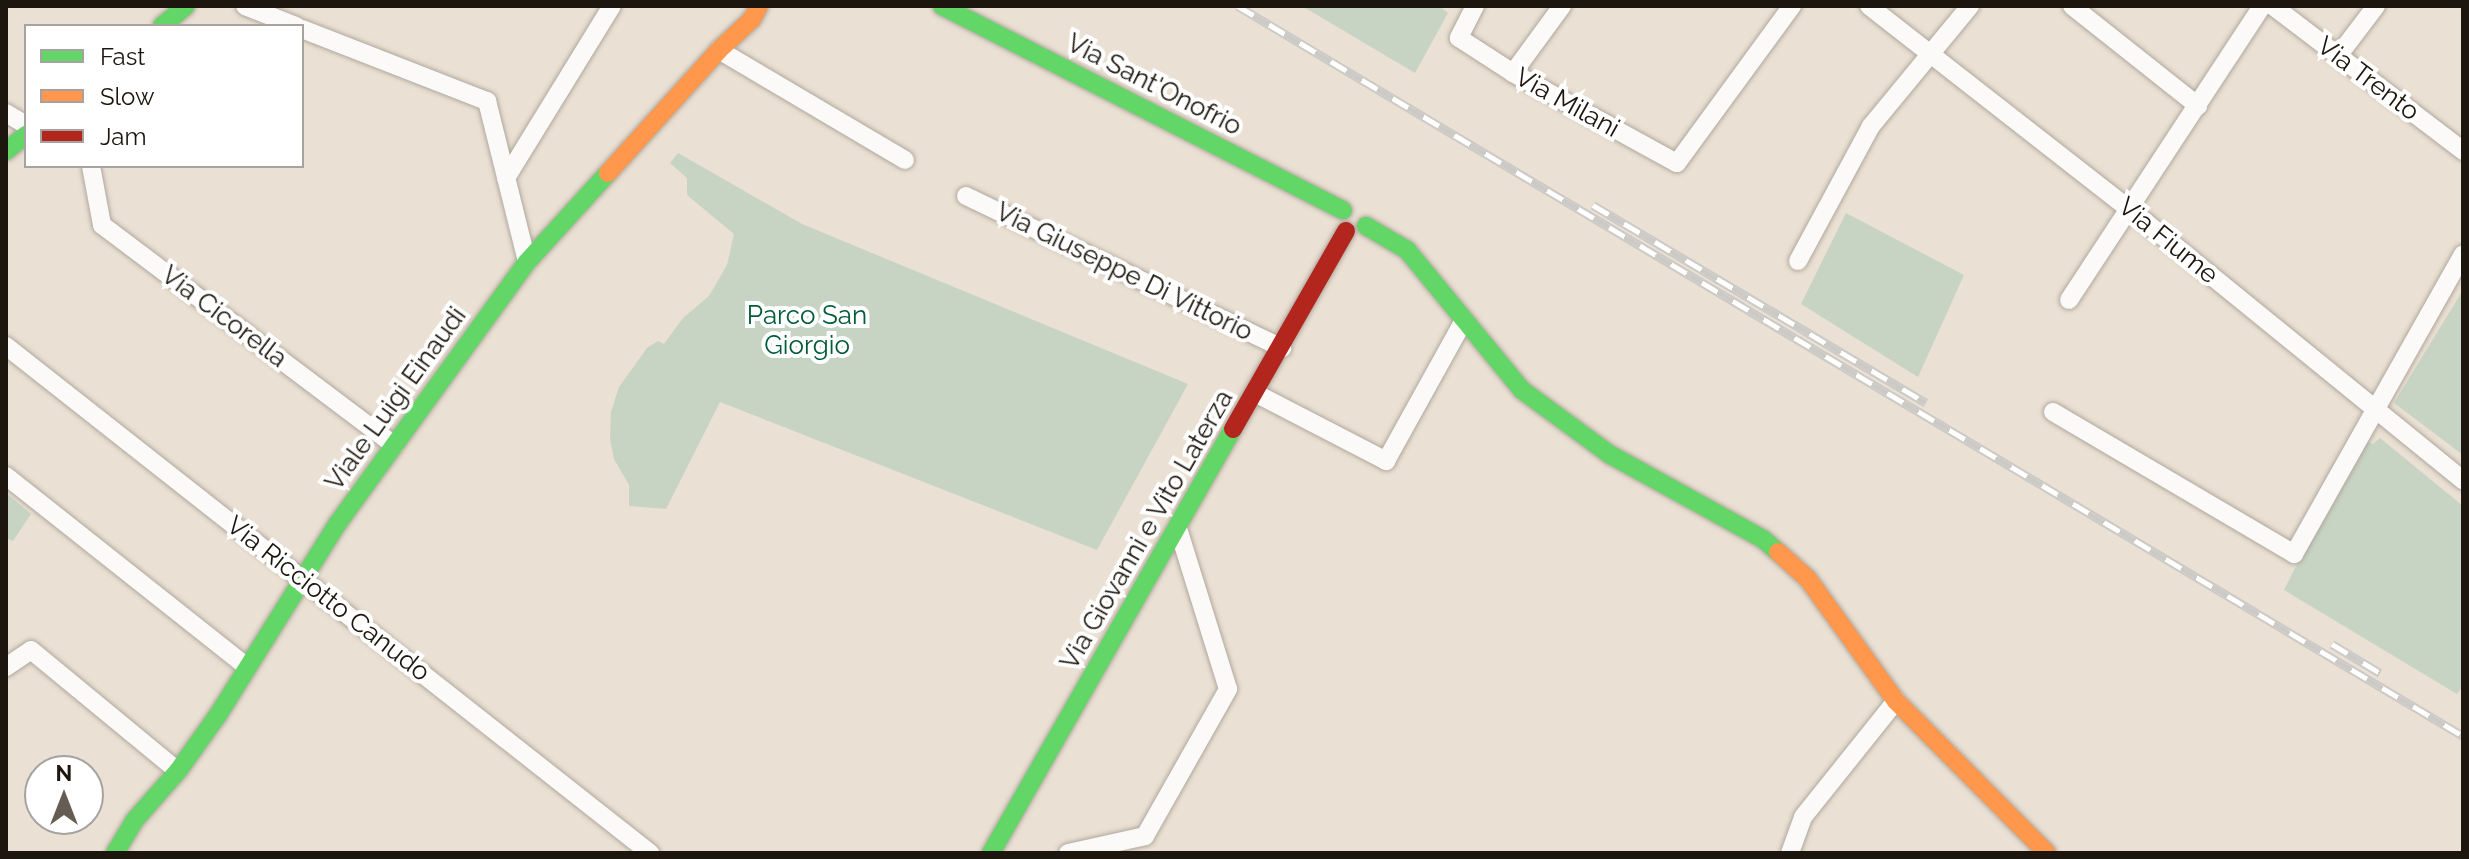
<!DOCTYPE html>
<style>
body{margin:0}
#map{position:relative;width:2469px;height:859px;overflow:hidden;background:#eae0d3;font-family:Raleway,sans-serif}
div>[style]{position:absolute}
.green>*{inset:0;background:#c7d4c4}
.roads{filter:drop-shadow(0 0 2px #b0a89e) drop-shadow(0 0 2px #b0a89e)}
.street>*{height:18px;margin:-9px;padding:0 9px;transform-origin:9px;border-radius:9px;background:#fcfaf8}
.fast>*{height:18px;margin:-9px;padding:0 9px;transform-origin:9px;border-radius:9px;background:#63d668}
.slow>*{height:18px;margin:-9px;padding:0 9px;transform-origin:9px;border-radius:9px;background:#ff974d}
.jam>*{height:18px;margin:-9px;padding:0 9px;transform-origin:9px;border-radius:9px;background:#b3261e}
.rail>*{height:9px;margin-top:-4.5px;transform-origin:0;background:repeating-linear-gradient(90deg,#fff 0 18px,#cccac6 0 36px);box-sizing:border-box;border-block:2px solid #cccac6}
span{translate:-50% -50%;white-space:nowrap;text-align:center;line-height:1.15;-webkit-text-stroke:8px #fff;paint-order:stroke}
.street-label{font-size:26px;color:#1d160e}
.park-label{font-size:26px;color:#015c38}
.frame{position:absolute;inset:0;border:8px solid #1d160e;pointer-events:none}
.legend{position:absolute;left:24px;top:24px;width:280px;height:144px;box-sizing:border-box;background:#fff;border:2px solid #a5a29f;margin:0;padding:10px 14px;list-style:none;font-size:24px;color:#1d160e}
.legend li{display:flex;align-items:center;gap:16px;height:40px}
.legend b{width:40px;border:2px solid #a5a29f}
.north{position:absolute;left:24px;top:755px;width:80px;height:80px;box-sizing:border-box;background:#fff;border:2px solid #a5a29f;border-radius:50%;rotate:0deg;font-size:22px;font-weight:700;line-height:32px;text-align:center;color:#1d160e}
.north::after{content:'';display:block;margin:auto;width:28px;height:36px;background:#655d53;clip-path:polygon(50% 0,100% 100%,50% 72%,0 100%)}
</style>
<div id="map">
<div class="green">
<i style="clip-path:polygon(1302px 6px,1439px 6px,1448px 13px,1415px 73px)"></i>
<i style="clip-path:polygon(678px 153px,802px 224px,1188px 384px,1097px 550px,720px 402px,666px 509px,629px 506px,629px 485px,614px 459px,610px 439px,611px 412px,619px 387px,647px 348px,658px 341px,664px 344px,683px 318px,709px 296px,727px 265px,734px 234px,687px 195px,687px 178px,670px 163px)"></i>
<i style="clip-path:polygon(1846px 213px,1964px 275px,1918px 377px,1801px 304px)"></i>
<i style="clip-path:polygon(2463px 290px,2463px 455px,2394px 403px)"></i>
<i style="clip-path:polygon(2360px 438px,2373px 444px,2380px 438px,2463px 506px,2463px 686px,2457px 694px,2284px 590px)"></i>
<i style="clip-path:polygon(6px 493px,31px 514px,13px 541px,6px 538px)"></i>
</div>
<div class="roads">
<div class="street">
<i style="left:245px;top:6px;width:55px;rotate:21.4deg"></i>
<i style="left:1475px;top:6px;width:36px;rotate:117deg"></i>
<i style="left:1459px;top:38px;width:64px;rotate:32.9deg"></i>
<i style="left:1513px;top:73px;width:187px;rotate:28.8deg"></i>
<i style="left:1677px;top:163px;width:195px;rotate:-53.8deg"></i>
<i style="left:1869px;top:6px;width:328px;rotate:38deg"></i>
<i style="left:2128px;top:208px;width:432px;rotate:39.1deg"></i>
<i style="left:2072px;top:6px;width:161px;rotate:38.4deg"></i>
<i style="left:2273px;top:6px;width:239px;rotate:37.3deg"></i>
<i style="left:302px;top:29px;width:199px;rotate:21.3deg"></i>
<i style="left:487px;top:101px;width:166px;rotate:76deg"></i>
<i style="left:719px;top:50px;width:216px;rotate:30.6deg"></i>
<i style="left:2338px;top:56px;width:63px;rotate:-52.8deg"></i>
<i style="left:1513px;top:73px;width:83px;rotate:-53.8deg"></i>
<i style="left:6px;top:113px;width:23px;rotate:31deg"></i>
<i style="left:91px;top:166px;width:60px;rotate:79.4deg"></i>
<i style="left:102px;top:225px;width:366px;rotate:37deg"></i>
<i style="left:506px;top:178px;width:202px;rotate:-58.4deg"></i>
<i style="left:966px;top:196px;width:351px;rotate:25.7deg"></i>
<i style="left:1798px;top:261px;width:153px;rotate:-61.6deg"></i>
<i style="left:1871px;top:126px;width:156px;rotate:-50.5deg"></i>
<i style="left:2069px;top:300px;width:352px;rotate:-56.7deg"></i>
<i style="left:6px;top:346px;width:820px;rotate:38.21deg"></i>
<i style="left:1255px;top:393px;width:148px;rotate:27.4deg"></i>
<i style="left:1386px;top:461px;width:161px;rotate:-61deg"></i>
<i style="left:2053px;top:412px;width:280px;rotate:30.5deg"></i>
<i style="left:2294px;top:554px;width:344px;rotate:-60.6deg"></i>
<i style="left:6px;top:476px;width:306px;rotate:38.4deg"></i>
<i style="left:6px;top:667px;width:30px;rotate:-34deg"></i>
<i style="left:31px;top:650px;width:190px;rotate:39.5deg"></i>
<i style="left:1068px;top:853px;width:79px;rotate:-12.4deg"></i>
<i style="left:1145px;top:836px;width:169px;rotate:-60.5deg"></i>
<i style="left:1228px;top:689px;width:169px;rotate:-107.3deg"></i>
<i style="left:1790px;top:853px;width:38px;rotate:-70deg"></i>
<i style="left:1803px;top:817px;width:149px;rotate:-51.3deg"></i>
</div>
<div class="fast">
<i style="left:942px;top:6px;width:450px;rotate:27deg"></i>
<i style="left:162px;top:26px;width:31px;rotate:-40deg"></i>
<i style="left:6px;top:151px;width:26px;rotate:-39deg"></i>
<i style="left:1366px;top:226px;width:48px;rotate:30.3deg"></i>
<i style="left:1407px;top:250px;width:181px;rotate:50.6deg"></i>
<i style="left:1522px;top:390px;width:108px;rotate:36.3deg"></i>
<i style="left:1609px;top:454px;width:176px;rotate:28.9deg"></i>
<i style="left:1763px;top:539px;width:20px;rotate:41deg"></i>
<i style="left:115px;top:853px;width:37px;rotate:-59deg"></i>
<i style="left:134px;top:821px;width:67px;rotate:-48.7deg"></i>
<i style="left:178px;top:771px;width:69px;rotate:-54.5deg"></i>
<i style="left:218px;top:715px;width:226px;rotate:-58deg"></i>
<i style="left:338px;top:523px;width:322px;rotate:-54.1deg"></i>
<i style="left:527px;top:262px;width:120px;rotate:-47.7deg"></i>
<i style="left:991px;top:853px;width:488px;rotate:-60.3deg"></i>
</div>
<div class="slow">
<i style="left:608px;top:173px;width:166px;rotate:-47.9deg"></i>
<i style="left:719px;top:50px;width:45px;rotate:-43.2deg"></i>
<i style="left:752px;top:19px;width:15px;rotate:-62deg"></i>
<i style="left:1778px;top:552px;width:40px;rotate:42deg"></i>
<i style="left:1808px;top:579px;width:150px;rotate:54.2deg"></i>
<i style="left:1896px;top:701px;width:214px;rotate:45.2deg"></i>
</div>
<div class="jam">
<i style="left:1233px;top:429px;width:228px;rotate:-60.3deg"></i>
</div>
</div>
<div class="rail">
<i style="left:1238px;top:6px;width:1426px;rotate:30.79deg"></i>
<i style="left:1593px;top:205px;width:387px;rotate:30.7deg"></i>
<i style="left:2332px;top:644px;width:56px;rotate:31.1deg"></i>
</div>
<div class="street-label">
<span style="left:2368px;top:79px;rotate:37deg">Via Trento</span>
<span style="left:1154px;top:85px;rotate:27deg">Via Sant'Onofrio</span>
<span style="left:1567px;top:103px;rotate:29deg">Via Milani</span>
<span style="left:2168px;top:241px;rotate:39deg">Via Fiume</span>
<span style="left:1124px;top:272px;rotate:26deg">Via Giuseppe Di Vittorio</span>
<span style="left:224px;top:317px;rotate:37deg">Via Cicorella</span>
<span style="left:396px;top:399px;rotate:-54deg">Viale Luigi Einaudi</span>
<span style="left:1147px;top:530px;rotate:-60deg">Via Giovanni e Vito Laterza</span>
<span style="left:328px;top:599px;rotate:38deg">Via Ricciotto Canudo</span>
</div>
<div class="park-label">
<span style="left:807px;top:331px">Parco San<br>Giorgio</span>
</div>
<div class="frame"></div>
<ul class="legend">
<li><b style="height:10px;background:#63d668"></b>Fast</li>
<li><b style="height:10px;background:#ff974d"></b>Slow</li>
<li><b style="height:10px;background:#b3261e"></b>Jam</li>
</ul>
<div class="north">N</div>
</div>
